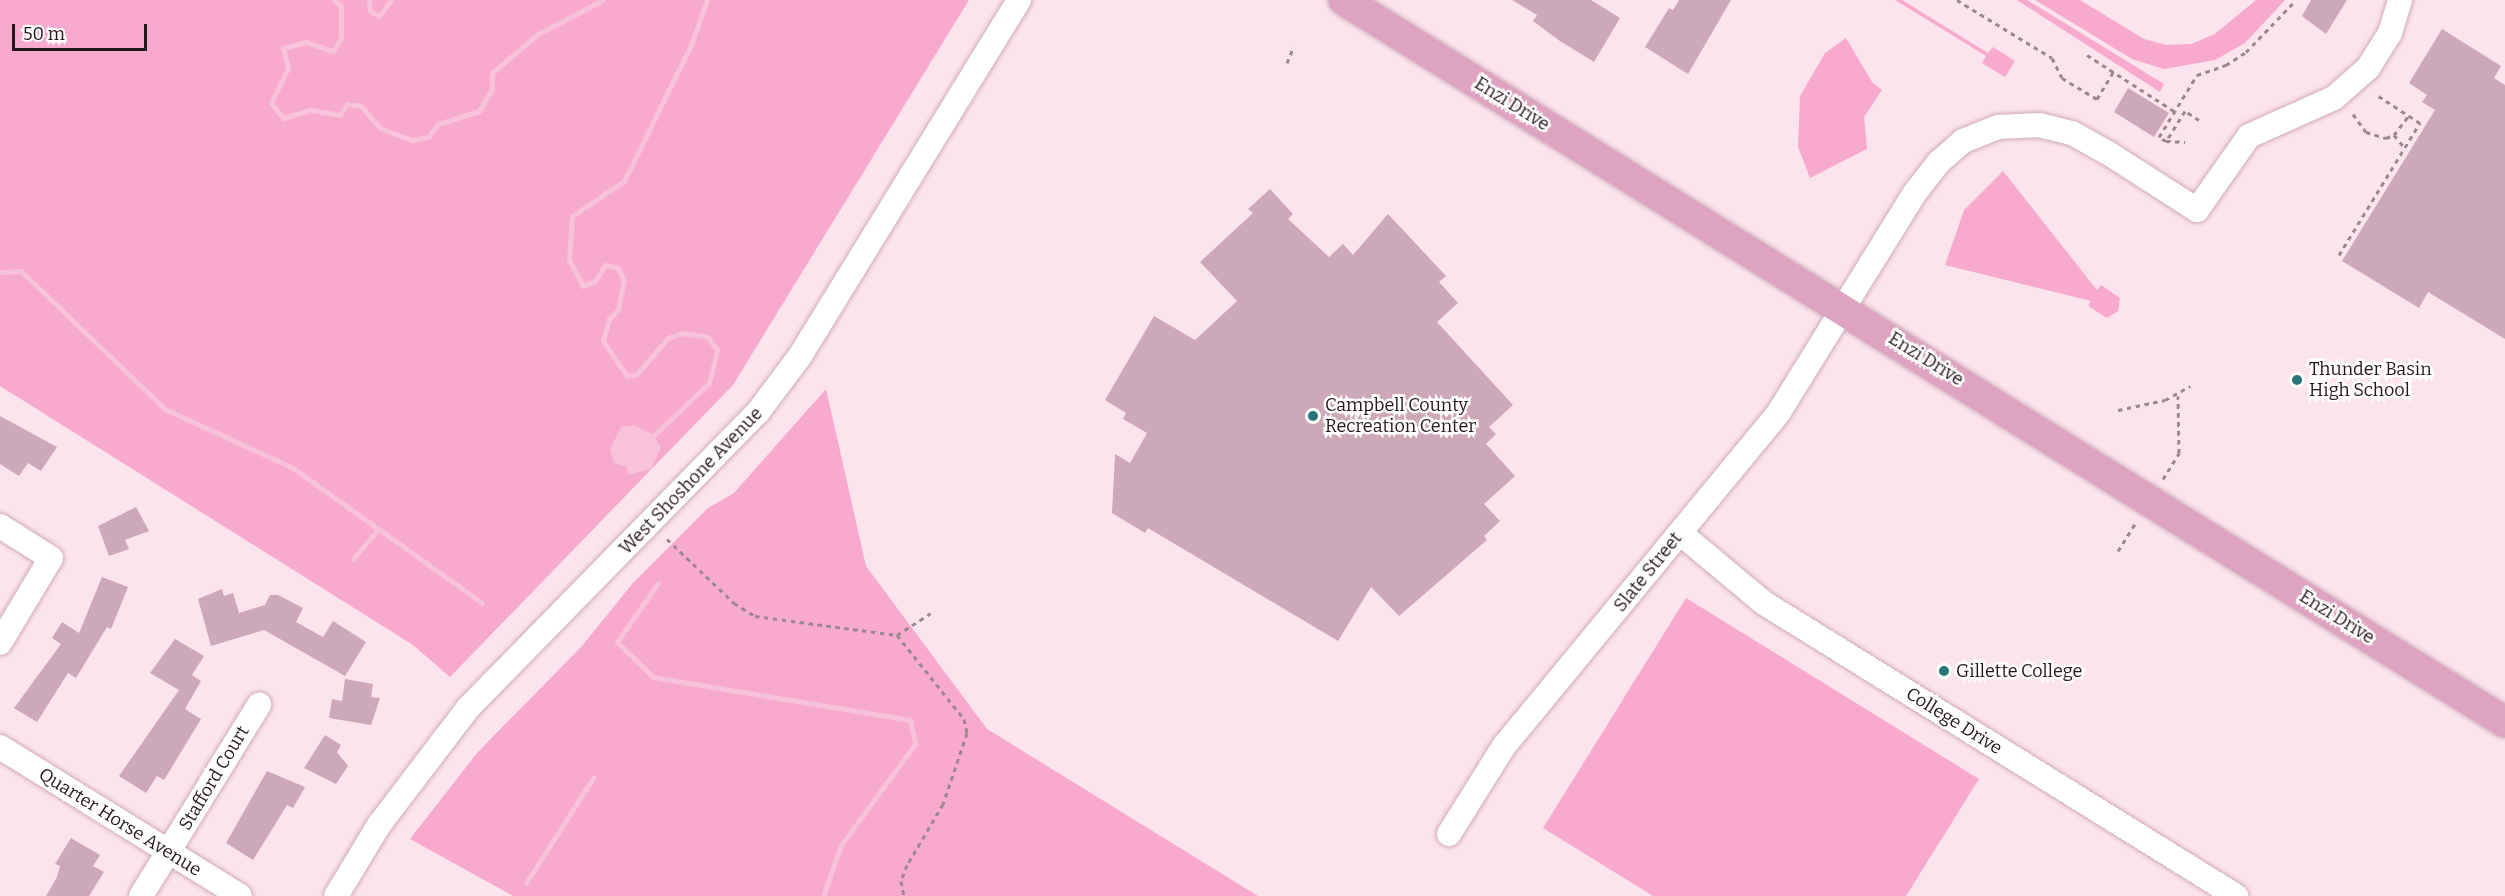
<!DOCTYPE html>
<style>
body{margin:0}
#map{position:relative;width:2505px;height:896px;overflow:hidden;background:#fce4ee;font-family:Bitter,serif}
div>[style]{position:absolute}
.green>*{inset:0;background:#f8a9ce}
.water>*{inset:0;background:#f8c2da}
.stream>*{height:5px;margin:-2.5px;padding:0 2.5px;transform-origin:2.5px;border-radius:2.5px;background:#f8c2da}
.building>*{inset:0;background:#cda8b8}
.path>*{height:3px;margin-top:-1.5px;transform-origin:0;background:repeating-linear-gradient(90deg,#9a878f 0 4.5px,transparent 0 9px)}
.roads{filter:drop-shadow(0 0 2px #d0abbb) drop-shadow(0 0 2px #d0abbb)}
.minor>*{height:24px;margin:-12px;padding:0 12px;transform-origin:12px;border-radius:12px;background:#fff}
.major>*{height:30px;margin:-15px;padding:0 15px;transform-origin:15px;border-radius:15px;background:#dda3c0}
.dots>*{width:16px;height:16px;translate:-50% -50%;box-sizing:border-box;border:3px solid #fff;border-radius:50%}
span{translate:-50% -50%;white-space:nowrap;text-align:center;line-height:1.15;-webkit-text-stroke:5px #fff;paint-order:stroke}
.street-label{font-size:18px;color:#24171d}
.poi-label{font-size:18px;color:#24171d}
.left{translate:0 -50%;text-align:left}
.scale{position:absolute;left:12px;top:24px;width:135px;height:27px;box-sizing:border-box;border:3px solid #24171d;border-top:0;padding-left:8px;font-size:18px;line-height:21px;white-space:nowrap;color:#24171d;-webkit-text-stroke:4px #fff;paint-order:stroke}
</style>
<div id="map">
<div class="green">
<i style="clip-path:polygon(0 0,969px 0,733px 385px,450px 677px,413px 645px,0 386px)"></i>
<i style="clip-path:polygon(1895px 0,1902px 0,1988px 53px,1993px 47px,2015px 61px,2005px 77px,1982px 63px,1986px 56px)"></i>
<i style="clip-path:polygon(2017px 0,2027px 0,2164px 84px,2160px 92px)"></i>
<i style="clip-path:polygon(2035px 0,2080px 0,2144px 39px,2166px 45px,2191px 44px,2215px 34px,2256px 0,2285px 0,2245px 43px,2215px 60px,2164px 69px,2132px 59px)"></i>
<i style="clip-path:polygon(1846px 38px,1872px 82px,1882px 90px,1864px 117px,1867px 149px,1810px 178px,1798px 147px,1800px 96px,1825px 53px)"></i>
<i style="clip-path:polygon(2003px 171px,2097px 290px,2101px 285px,2120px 298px,2118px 311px,2107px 318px,2088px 306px,2091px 301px,1945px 265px,1964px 210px)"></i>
<i style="clip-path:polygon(826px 389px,866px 566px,987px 729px,1258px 896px,513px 896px,410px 839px,477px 753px,582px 646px,632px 584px,708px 508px,734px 493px)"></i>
<i style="clip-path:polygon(1686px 598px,1979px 779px,1906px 896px,1653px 896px,1543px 828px)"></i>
</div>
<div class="water">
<i style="clip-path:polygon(634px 425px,652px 434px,661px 447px,651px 469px,628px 475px,627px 467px,614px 463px,610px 449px,621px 427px)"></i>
</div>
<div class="stream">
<i style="left:334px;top:0;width:9px;rotate:41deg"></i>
<i style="left:341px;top:6px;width:32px;rotate:90deg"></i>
<i style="left:341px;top:38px;width:15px;rotate:122deg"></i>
<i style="left:333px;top:51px;width:28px;rotate:-162deg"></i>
<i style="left:306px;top:42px;width:24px;rotate:165deg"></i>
<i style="left:283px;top:48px;width:21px;rotate:76deg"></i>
<i style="left:288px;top:68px;width:39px;rotate:116deg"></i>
<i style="left:271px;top:103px;width:19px;rotate:51deg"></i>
<i style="left:283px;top:118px;width:29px;rotate:-16deg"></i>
<i style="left:311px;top:110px;width:29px;rotate:10deg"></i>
<i style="left:340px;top:115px;width:13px;rotate:-58deg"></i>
<i style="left:347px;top:104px;width:14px;rotate:8deg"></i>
<i style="left:361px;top:106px;width:29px;rotate:49deg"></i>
<i style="left:380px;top:128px;width:34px;rotate:21deg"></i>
<i style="left:412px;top:140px;width:16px;rotate:-11deg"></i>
<i style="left:428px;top:137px;width:16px;rotate:-52deg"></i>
<i style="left:438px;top:124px;width:43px;rotate:-17.6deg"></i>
<i style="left:479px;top:111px;width:26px;rotate:-59deg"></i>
<i style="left:492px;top:89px;width:16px;rotate:-90deg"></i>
<i style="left:492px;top:73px;width:60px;rotate:-40.3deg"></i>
<i style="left:538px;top:34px;width:73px;rotate:-27.6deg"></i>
<i style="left:369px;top:0;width:11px;rotate:85deg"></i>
<i style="left:370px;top:11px;width:10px;rotate:29deg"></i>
<i style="left:379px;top:16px;width:20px;rotate:-53deg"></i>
<i style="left:0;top:272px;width:21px;rotate:-3deg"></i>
<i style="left:21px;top:271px;width:199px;rotate:43.8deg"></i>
<i style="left:165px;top:409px;width:141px;rotate:24.7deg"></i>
<i style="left:293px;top:468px;width:232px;rotate:35.5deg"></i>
<i style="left:650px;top:439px;width:81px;rotate:-43.5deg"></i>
<i style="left:709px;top:383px;width:34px;rotate:-76deg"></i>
<i style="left:717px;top:350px;width:16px;rotate:-125deg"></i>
<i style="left:708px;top:337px;width:25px;rotate:-171deg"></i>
<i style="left:683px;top:333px;width:16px;rotate:162deg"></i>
<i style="left:668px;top:338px;width:49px;rotate:130.9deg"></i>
<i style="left:636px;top:375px;width:9px;rotate:174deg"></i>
<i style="left:627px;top:376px;width:42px;rotate:-124.4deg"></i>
<i style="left:603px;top:341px;width:23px;rotate:-75deg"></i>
<i style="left:609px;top:319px;width:13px;rotate:-45deg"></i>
<i style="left:618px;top:310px;width:32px;rotate:-79deg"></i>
<i style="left:624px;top:279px;width:14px;rotate:-120deg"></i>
<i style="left:617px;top:267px;width:12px;rotate:-171deg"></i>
<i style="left:605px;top:265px;width:19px;rotate:122deg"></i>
<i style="left:595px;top:281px;width:13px;rotate:157deg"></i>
<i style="left:583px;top:286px;width:30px;rotate:-118deg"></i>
<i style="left:569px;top:260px;width:44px;rotate:-86.1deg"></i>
<i style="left:572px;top:216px;width:63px;rotate:-33.9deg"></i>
<i style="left:624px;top:181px;width:152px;rotate:-63.8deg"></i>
<i style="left:691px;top:45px;width:48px;rotate:-70.4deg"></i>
<i style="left:353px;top:559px;width:39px;rotate:-50deg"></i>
<i style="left:658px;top:583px;width:72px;rotate:124.8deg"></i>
<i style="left:617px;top:642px;width:50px;rotate:44.2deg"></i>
<i style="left:653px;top:677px;width:261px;rotate:9.5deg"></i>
<i style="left:910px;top:720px;width:25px;rotate:78deg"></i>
<i style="left:915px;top:744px;width:125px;rotate:126.2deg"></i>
<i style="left:841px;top:845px;width:54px;rotate:109.4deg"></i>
<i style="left:526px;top:883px;width:125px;rotate:-57.5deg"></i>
</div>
<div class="building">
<i style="clip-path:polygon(1512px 0,1591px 0,1620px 18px,1594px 62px,1560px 41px,1533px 21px,1537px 15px)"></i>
<i style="clip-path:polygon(1679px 0,1731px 0,1688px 74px,1645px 47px,1669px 8px,1673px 10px)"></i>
<i style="clip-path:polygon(2311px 0,2347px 0,2326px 34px,2302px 16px)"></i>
<i style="clip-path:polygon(2442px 29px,2501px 66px,2494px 78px,2505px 85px,2505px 339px,2428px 292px,2419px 308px,2342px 261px,2435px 110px,2422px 102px,2427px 95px,2409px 83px)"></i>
<i style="clip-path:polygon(2128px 88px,2169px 113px,2154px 137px,2114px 112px)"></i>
<i style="clip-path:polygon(1270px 189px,1293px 214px,1288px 219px,1329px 257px,1343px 244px,1353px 255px,1388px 214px,1446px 276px,1439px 282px,1458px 303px,1437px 322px,1513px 405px,1489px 427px,1496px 434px,1486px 444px,1515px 476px,1484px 504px,1500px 521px,1484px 536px,1487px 540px,1399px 616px,1371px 587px,1338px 641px,1148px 528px,1145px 533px,1112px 513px,1115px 454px,1130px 463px,1147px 433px,1123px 419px,1126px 413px,1105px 400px,1154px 316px,1195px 340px,1237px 301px,1200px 262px,1253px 213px,1248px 209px)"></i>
<i style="clip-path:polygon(0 416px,57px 447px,41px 471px,28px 463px,19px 476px,0 464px)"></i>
<i style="clip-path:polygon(136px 507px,149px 531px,125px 540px,129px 549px,109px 556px,98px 526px)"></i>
<i style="clip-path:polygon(102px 577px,128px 587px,111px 629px,107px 627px,76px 678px,68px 673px,37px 722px,14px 708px,61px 644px,52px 638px,62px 622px,79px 633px)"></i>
<i style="clip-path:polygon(222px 589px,224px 596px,233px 593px,239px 613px,265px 605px,270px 595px,278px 595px,303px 608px,296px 622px,323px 637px,333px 621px,366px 642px,345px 676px,264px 630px,211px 646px,198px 599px)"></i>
<i style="clip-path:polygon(175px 639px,204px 656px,192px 675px,201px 681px,185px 709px,201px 719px,164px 780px,157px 776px,146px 793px,119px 776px,179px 690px,150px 673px)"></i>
<i style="clip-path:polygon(345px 679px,373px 684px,371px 697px,380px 698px,371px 725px,329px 718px,332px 699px,342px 701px)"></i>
<i style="clip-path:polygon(325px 735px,341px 745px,337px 752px,348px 766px,336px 784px,304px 768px)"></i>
<i style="clip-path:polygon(267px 771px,305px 787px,293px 808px,287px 805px,253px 860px,226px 843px)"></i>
<i style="clip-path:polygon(71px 838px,100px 855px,93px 866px,104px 872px,89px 896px,46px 896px,57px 877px,60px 866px,55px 864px)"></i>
</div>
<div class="path">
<i style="left:1957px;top:0;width:111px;rotate:31.4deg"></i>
<i style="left:2052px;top:58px;width:22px;rotate:63deg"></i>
<i style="left:2062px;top:78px;width:41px;rotate:31deg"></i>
<i style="left:2097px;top:99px;width:31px;rotate:-59deg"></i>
<i style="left:2087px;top:55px;width:103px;rotate:32.8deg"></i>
<i style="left:1287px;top:63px;width:18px;rotate:-68deg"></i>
<i style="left:2353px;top:114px;width:22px;rotate:54deg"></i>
<i style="left:2366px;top:132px;width:21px;rotate:17deg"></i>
<i style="left:2386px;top:138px;width:9px;rotate:-21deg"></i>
<i style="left:2394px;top:135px;width:25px;rotate:-53deg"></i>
<i style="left:2199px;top:120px;width:17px;rotate:-147deg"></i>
<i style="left:2185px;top:111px;width:36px;rotate:122deg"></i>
<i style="left:2166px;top:141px;width:8px;rotate:-150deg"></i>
<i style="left:2159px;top:137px;width:73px;rotate:-58.5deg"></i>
<i style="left:2197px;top:75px;width:31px;rotate:-19deg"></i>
<i style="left:2226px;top:65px;width:24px;rotate:-33deg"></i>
<i style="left:2246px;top:52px;width:72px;rotate:-46.1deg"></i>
<i style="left:2394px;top:135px;width:17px;rotate:50deg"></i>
<i style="left:2166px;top:141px;width:19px;rotate:3deg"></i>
<i style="left:2339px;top:255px;width:155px;rotate:-58.5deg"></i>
<i style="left:2420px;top:123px;width:51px;rotate:-146.9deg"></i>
<i style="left:2118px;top:410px;width:48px;rotate:-12deg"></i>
<i style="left:2165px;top:400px;width:29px;rotate:-29deg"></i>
<i style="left:2163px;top:479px;width:31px;rotate:-58deg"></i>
<i style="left:2179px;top:453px;width:57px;rotate:-91deg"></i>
<i style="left:667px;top:539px;width:93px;rotate:43.7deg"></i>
<i style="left:734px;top:603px;width:25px;rotate:32deg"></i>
<i style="left:755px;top:616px;width:143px;rotate:7.6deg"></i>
<i style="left:897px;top:635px;width:40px;rotate:-32.9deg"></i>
<i style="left:2118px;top:551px;width:34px;rotate:-58deg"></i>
<i style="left:897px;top:635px;width:107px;rotate:51.4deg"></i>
<i style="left:964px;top:719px;width:14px;rotate:78deg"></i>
<i style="left:967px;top:733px;width:75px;rotate:108.7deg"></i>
<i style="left:943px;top:804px;width:71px;rotate:120.5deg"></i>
<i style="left:907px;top:865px;width:17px;rotate:111deg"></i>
<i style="left:901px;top:881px;width:15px;rotate:79deg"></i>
</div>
<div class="roads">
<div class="minor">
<i style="left:0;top:526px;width:60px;rotate:32.1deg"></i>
<i style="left:51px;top:558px;width:99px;rotate:121deg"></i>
<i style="left:1680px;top:533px;width:109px;rotate:39.8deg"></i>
<i style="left:1764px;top:603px;width:556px;rotate:31.83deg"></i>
<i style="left:0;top:747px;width:282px;rotate:31.8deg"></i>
<i style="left:1449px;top:834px;width:104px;rotate:-58deg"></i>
<i style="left:1504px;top:746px;width:433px;rotate:-50.5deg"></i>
<i style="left:1779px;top:412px;width:256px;rotate:-58.2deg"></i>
<i style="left:1914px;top:194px;width:41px;rotate:-52deg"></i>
<i style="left:1939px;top:162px;width:32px;rotate:-41deg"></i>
<i style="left:1963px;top:141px;width:38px;rotate:-22deg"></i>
<i style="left:1998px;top:127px;width:41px;rotate:-2.8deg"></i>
<i style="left:2039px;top:125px;width:34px;rotate:14deg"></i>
<i style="left:2072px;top:133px;width:41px;rotate:29.1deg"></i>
<i style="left:2108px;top:153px;width:106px;rotate:32.6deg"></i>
<i style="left:2197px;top:210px;width:90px;rotate:-54.9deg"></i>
<i style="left:2249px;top:136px;width:93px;rotate:-24.1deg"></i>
<i style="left:2334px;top:98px;width:45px;rotate:-41.4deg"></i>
<i style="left:2368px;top:68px;width:41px;rotate:-57.8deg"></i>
<i style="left:2390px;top:33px;width:34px;rotate:-73deg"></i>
<i style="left:141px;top:896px;width:225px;rotate:-58.3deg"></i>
<i style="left:336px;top:896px;width:83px;rotate:-58.8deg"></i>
<i style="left:379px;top:825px;width:147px;rotate:-52.7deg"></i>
<i style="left:468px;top:708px;width:414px;rotate:-45.6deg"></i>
<i style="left:758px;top:412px;width:70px;rotate:-53.1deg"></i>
<i style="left:800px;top:356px;width:418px;rotate:-58.4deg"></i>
</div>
<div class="major">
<i style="left:1344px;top:0;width:1367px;rotate:31.88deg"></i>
</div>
</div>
<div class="dots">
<i style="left:2297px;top:380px;background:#297478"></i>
<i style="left:1313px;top:416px;background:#297478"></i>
<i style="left:1944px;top:671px;background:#297478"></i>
</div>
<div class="street-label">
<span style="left:1512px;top:104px;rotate:32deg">Enzi Drive</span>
<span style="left:1926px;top:359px;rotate:32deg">Enzi Drive</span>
<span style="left:691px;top:481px;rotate:-46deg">West Shoshone Avenue</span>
<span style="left:1648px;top:572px;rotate:-51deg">Slate Street</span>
<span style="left:2337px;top:617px;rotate:32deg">Enzi Drive</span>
<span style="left:1954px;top:721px;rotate:32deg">College Drive</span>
<span style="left:214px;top:778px;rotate:-59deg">Stafford Court</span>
<span style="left:120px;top:822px;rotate:32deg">Quarter Horse Avenue</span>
</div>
<div class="poi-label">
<span class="left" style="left:2309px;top:380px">Thunder Basin<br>High School</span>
<span class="left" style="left:1325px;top:416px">Campbell County<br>Recreation Center</span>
<span class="left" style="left:1956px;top:671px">Gillette College</span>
</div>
<div class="scale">50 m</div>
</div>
